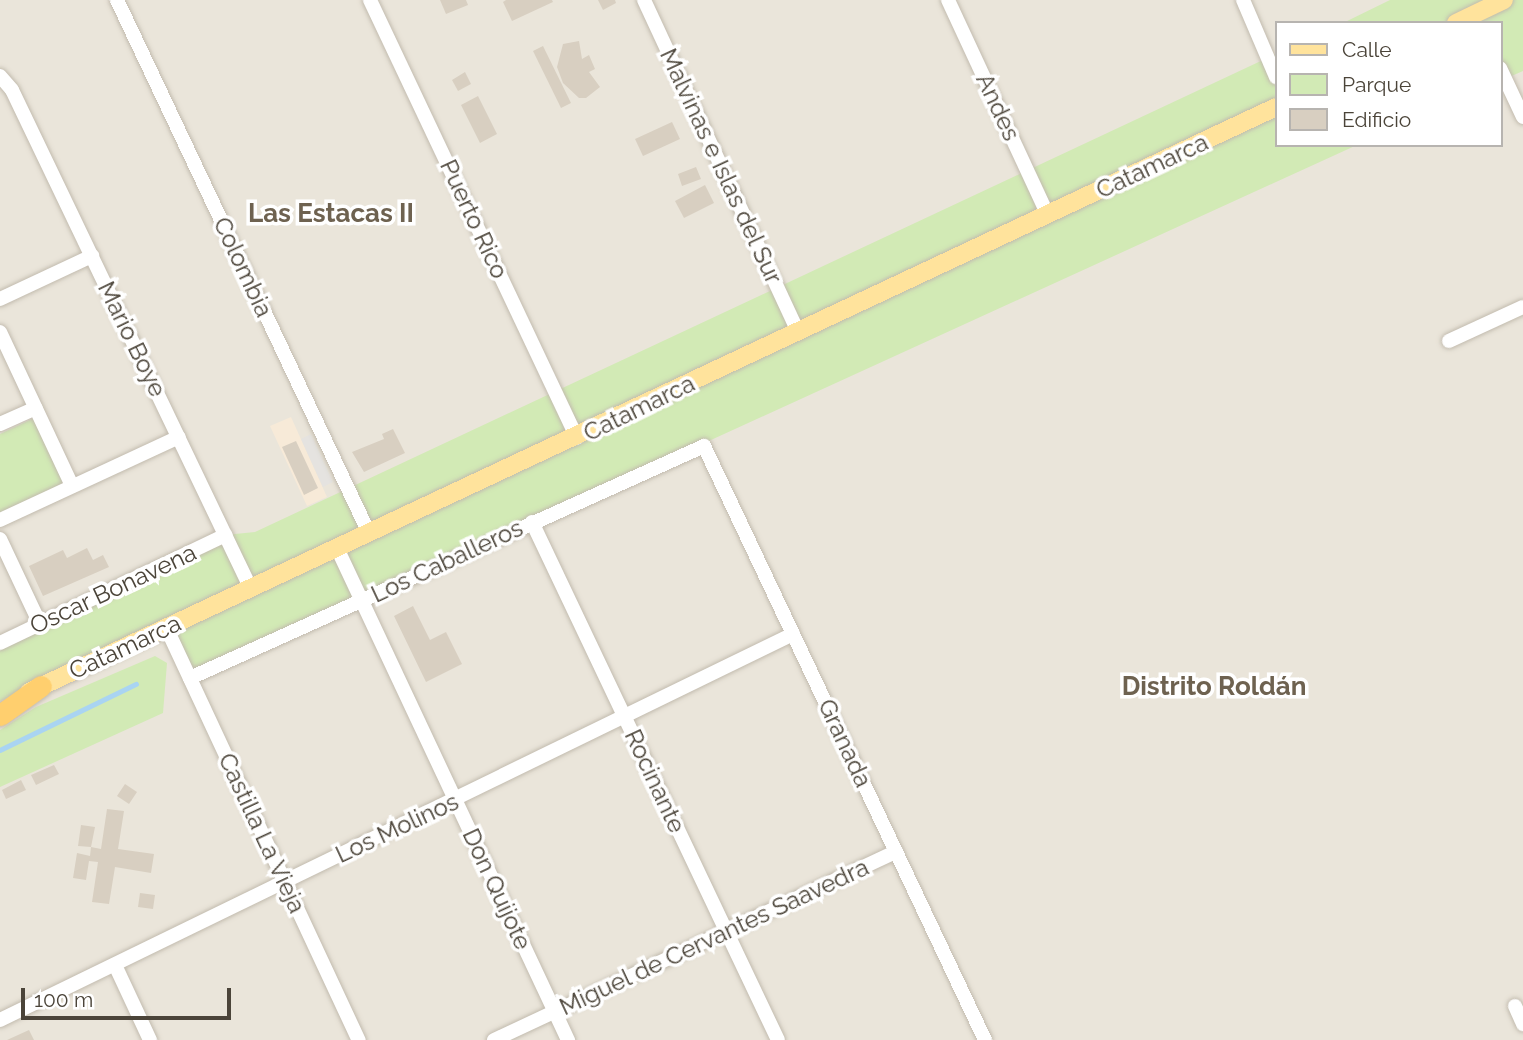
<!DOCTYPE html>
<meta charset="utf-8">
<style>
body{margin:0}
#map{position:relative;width:1523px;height:1040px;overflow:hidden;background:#f6f3ec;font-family:Raleway,sans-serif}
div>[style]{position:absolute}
.residential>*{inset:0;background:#eae5da}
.commercial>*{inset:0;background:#f7ead8}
.green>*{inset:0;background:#d2eab5}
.parking>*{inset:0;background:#e5e3e0}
.stream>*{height:4.5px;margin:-2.25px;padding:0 2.25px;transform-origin:2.25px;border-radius:2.25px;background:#a9d4f2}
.building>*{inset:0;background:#d8cfc1}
.roads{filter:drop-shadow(0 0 2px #c2bbae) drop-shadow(0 0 2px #c2bbae)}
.minor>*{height:14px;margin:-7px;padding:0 7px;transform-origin:7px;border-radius:7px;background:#fff}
.major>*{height:18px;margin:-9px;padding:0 9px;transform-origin:9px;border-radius:9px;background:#ffe39c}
.highway>*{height:21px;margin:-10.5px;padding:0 10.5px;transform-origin:10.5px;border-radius:10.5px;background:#ffcf6e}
span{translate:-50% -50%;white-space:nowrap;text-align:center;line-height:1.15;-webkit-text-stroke:7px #fff;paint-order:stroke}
.street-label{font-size:24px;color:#4b4439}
.neighbourhood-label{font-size:26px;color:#6e6250;font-weight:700}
.legend{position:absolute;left:1275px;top:21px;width:228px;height:126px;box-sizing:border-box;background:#fff;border:2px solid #b7b4b0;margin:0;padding:9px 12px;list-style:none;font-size:21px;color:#4b4439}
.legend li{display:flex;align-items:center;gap:14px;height:35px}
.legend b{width:35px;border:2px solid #b7b4b0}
.scale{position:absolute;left:21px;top:988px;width:210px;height:32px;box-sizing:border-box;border:4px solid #4b4439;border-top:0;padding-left:9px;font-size:21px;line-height:24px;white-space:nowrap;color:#4b4439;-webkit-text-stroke:5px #fff;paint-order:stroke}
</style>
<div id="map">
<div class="residential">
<i style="clip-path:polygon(evenodd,0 0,1523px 0,1523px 1040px,0 1040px,0 0,1276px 23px,1500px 23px,1500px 145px,1276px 145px,1276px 23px)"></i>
</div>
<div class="commercial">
<i style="clip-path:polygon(291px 417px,327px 497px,307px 506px,270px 426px)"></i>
</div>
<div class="green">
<i style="clip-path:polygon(1390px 0,1523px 0,1523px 71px,1500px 81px,1500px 23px,1343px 23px)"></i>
<i style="clip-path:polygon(1276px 54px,1276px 145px,1357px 145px,190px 678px,166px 627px,0 701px,0 643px,225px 535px,255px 532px)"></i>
<i style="clip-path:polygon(34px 418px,64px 484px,0 513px,0 434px)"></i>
<i style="clip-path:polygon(155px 656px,167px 663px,163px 713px,0 787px,0 730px,36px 707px)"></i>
</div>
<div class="parking">
<i style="clip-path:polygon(311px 434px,333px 482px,323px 487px,301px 439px)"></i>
</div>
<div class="stream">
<i style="left:0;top:750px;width:151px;rotate:-25.9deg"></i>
</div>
<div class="building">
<i style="clip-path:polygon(440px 0,466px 0,468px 5px,446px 14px)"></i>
<i style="clip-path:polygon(506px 0,552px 0,553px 2px,512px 21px,503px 2px)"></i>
<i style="clip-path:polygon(598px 0,615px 0,616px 3px,603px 10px)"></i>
<i style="clip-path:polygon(579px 41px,582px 59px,589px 55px,595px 69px,589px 72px,600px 87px,586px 98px,579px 98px,563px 83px,557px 67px,563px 44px)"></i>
<i style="clip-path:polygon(543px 46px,571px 103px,561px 108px,533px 51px)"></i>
<i style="clip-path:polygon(465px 72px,471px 84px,458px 91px,452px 80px)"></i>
<i style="clip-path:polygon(478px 96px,497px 134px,480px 143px,461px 105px)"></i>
<i style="clip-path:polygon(672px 122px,680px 139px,643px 156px,635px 139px)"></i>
<i style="clip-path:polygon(696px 167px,701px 179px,682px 186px,678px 174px)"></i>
<i style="clip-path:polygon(705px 185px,714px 203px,684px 218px,675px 201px)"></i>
<i style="clip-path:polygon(393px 429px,405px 453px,364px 472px,352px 452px,384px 439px,382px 434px)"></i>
<i style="clip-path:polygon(296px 441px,318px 488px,304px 495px,282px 447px)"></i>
<i style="clip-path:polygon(87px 548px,93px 560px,103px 555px,109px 567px,43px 596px,29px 566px,63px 550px,67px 558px)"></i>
<i style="clip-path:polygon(413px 606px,430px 640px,446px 632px,462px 664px,426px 682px,394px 616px)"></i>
<i style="clip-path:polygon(54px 765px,59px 774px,36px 785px,31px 775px)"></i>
<i style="clip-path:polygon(21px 780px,26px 790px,6px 799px,2px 790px)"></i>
<i style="clip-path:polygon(125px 784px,137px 792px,129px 804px,117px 796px)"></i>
<i style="clip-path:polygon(107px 809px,124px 811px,118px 849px,154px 854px,151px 873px,115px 867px,109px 904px,92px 902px,98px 862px,89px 861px,86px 880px,73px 878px,77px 853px,90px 856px,91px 847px,78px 846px,81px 825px,95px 827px,91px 847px,101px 849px)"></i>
<i style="clip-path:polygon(140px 893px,155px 895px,153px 909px,138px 907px)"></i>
<i style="clip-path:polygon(29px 1030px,34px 1040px,7px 1040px)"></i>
</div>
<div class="roads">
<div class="minor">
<i style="left:117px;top:0;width:590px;rotate:64.7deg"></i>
<i style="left:370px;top:0;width:484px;rotate:64.7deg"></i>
<i style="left:644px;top:0;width:366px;rotate:65.1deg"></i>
<i style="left:948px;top:0;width:237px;rotate:65.1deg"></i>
<i style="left:1243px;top:0;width:84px;rotate:66.8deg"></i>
<i style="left:1500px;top:68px;width:54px;rotate:64.9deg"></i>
<i style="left:0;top:76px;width:18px;rotate:49deg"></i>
<i style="left:12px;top:90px;width:553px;rotate:64.41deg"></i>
<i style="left:0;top:299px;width:102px;rotate:-25.1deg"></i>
<i style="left:0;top:332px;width:170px;rotate:64.9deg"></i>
<i style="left:1449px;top:341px;width:81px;rotate:-24.7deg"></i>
<i style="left:0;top:424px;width:39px;rotate:-24deg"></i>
<i style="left:0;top:520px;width:197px;rotate:-24.9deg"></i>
<i style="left:532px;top:522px;width:573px;rotate:64.6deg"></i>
<i style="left:0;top:539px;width:94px;rotate:64.8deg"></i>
<i style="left:337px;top:548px;width:544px;rotate:64.85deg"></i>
<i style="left:166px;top:627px;width:456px;rotate:65deg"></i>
<i style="left:0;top:643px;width:250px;rotate:-25.6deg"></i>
<i style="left:190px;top:678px;width:564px;rotate:-24.29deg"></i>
<i style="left:704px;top:446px;width:657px;rotate:64.68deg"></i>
<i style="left:115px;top:965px;width:83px;rotate:65deg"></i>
<i style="left:1515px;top:1006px;width:20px;rotate:66deg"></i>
<i style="left:0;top:1020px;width:882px;rotate:-25.95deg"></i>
<i style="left:494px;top:1040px;width:444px;rotate:-25.1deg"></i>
</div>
<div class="major">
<i style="left:1456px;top:23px;width:53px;rotate:-25.6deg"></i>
<i style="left:29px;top:692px;width:1377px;rotate:-25.13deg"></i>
</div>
<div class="highway">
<i style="left:0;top:715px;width:50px;rotate:-35.3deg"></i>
</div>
</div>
<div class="street-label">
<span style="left:998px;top:107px;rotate:65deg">Andes</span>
<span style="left:721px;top:166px;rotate:65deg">Malvinas e Islas del Sur</span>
<span style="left:1152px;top:166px;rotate:-25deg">Catamarca</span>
<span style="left:474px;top:219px;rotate:65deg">Puerto Rico</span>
<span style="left:243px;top:267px;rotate:65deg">Colombia</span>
<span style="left:132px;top:339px;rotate:64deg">Mario Boye</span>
<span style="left:639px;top:408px;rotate:-26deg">Catamarca</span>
<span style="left:447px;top:561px;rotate:-25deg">Los Caballeros</span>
<span style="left:113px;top:589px;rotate:-25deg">Oscar Bonavena</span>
<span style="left:125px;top:647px;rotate:-25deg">Catamarca</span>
<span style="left:845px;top:743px;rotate:65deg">Granada</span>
<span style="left:655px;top:781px;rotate:65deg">Rocinante</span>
<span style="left:397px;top:828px;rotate:-25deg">Los Molinos</span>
<span style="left:262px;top:833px;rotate:65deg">Castilla La Vieja</span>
<span style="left:497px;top:889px;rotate:65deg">Don Quijote</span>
<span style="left:714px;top:937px;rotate:-25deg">Miguel de Cervantes Saavedra</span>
</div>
<div class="neighbourhood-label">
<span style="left:331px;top:214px">Las Estacas II</span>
<span style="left:1214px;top:687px">Distrito Roldán</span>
</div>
<ul class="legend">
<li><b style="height:9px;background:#ffe39c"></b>Calle</li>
<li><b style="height:19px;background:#d2eab5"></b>Parque</li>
<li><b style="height:19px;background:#d8cfc1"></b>Edificio</li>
</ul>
<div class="scale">100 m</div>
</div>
